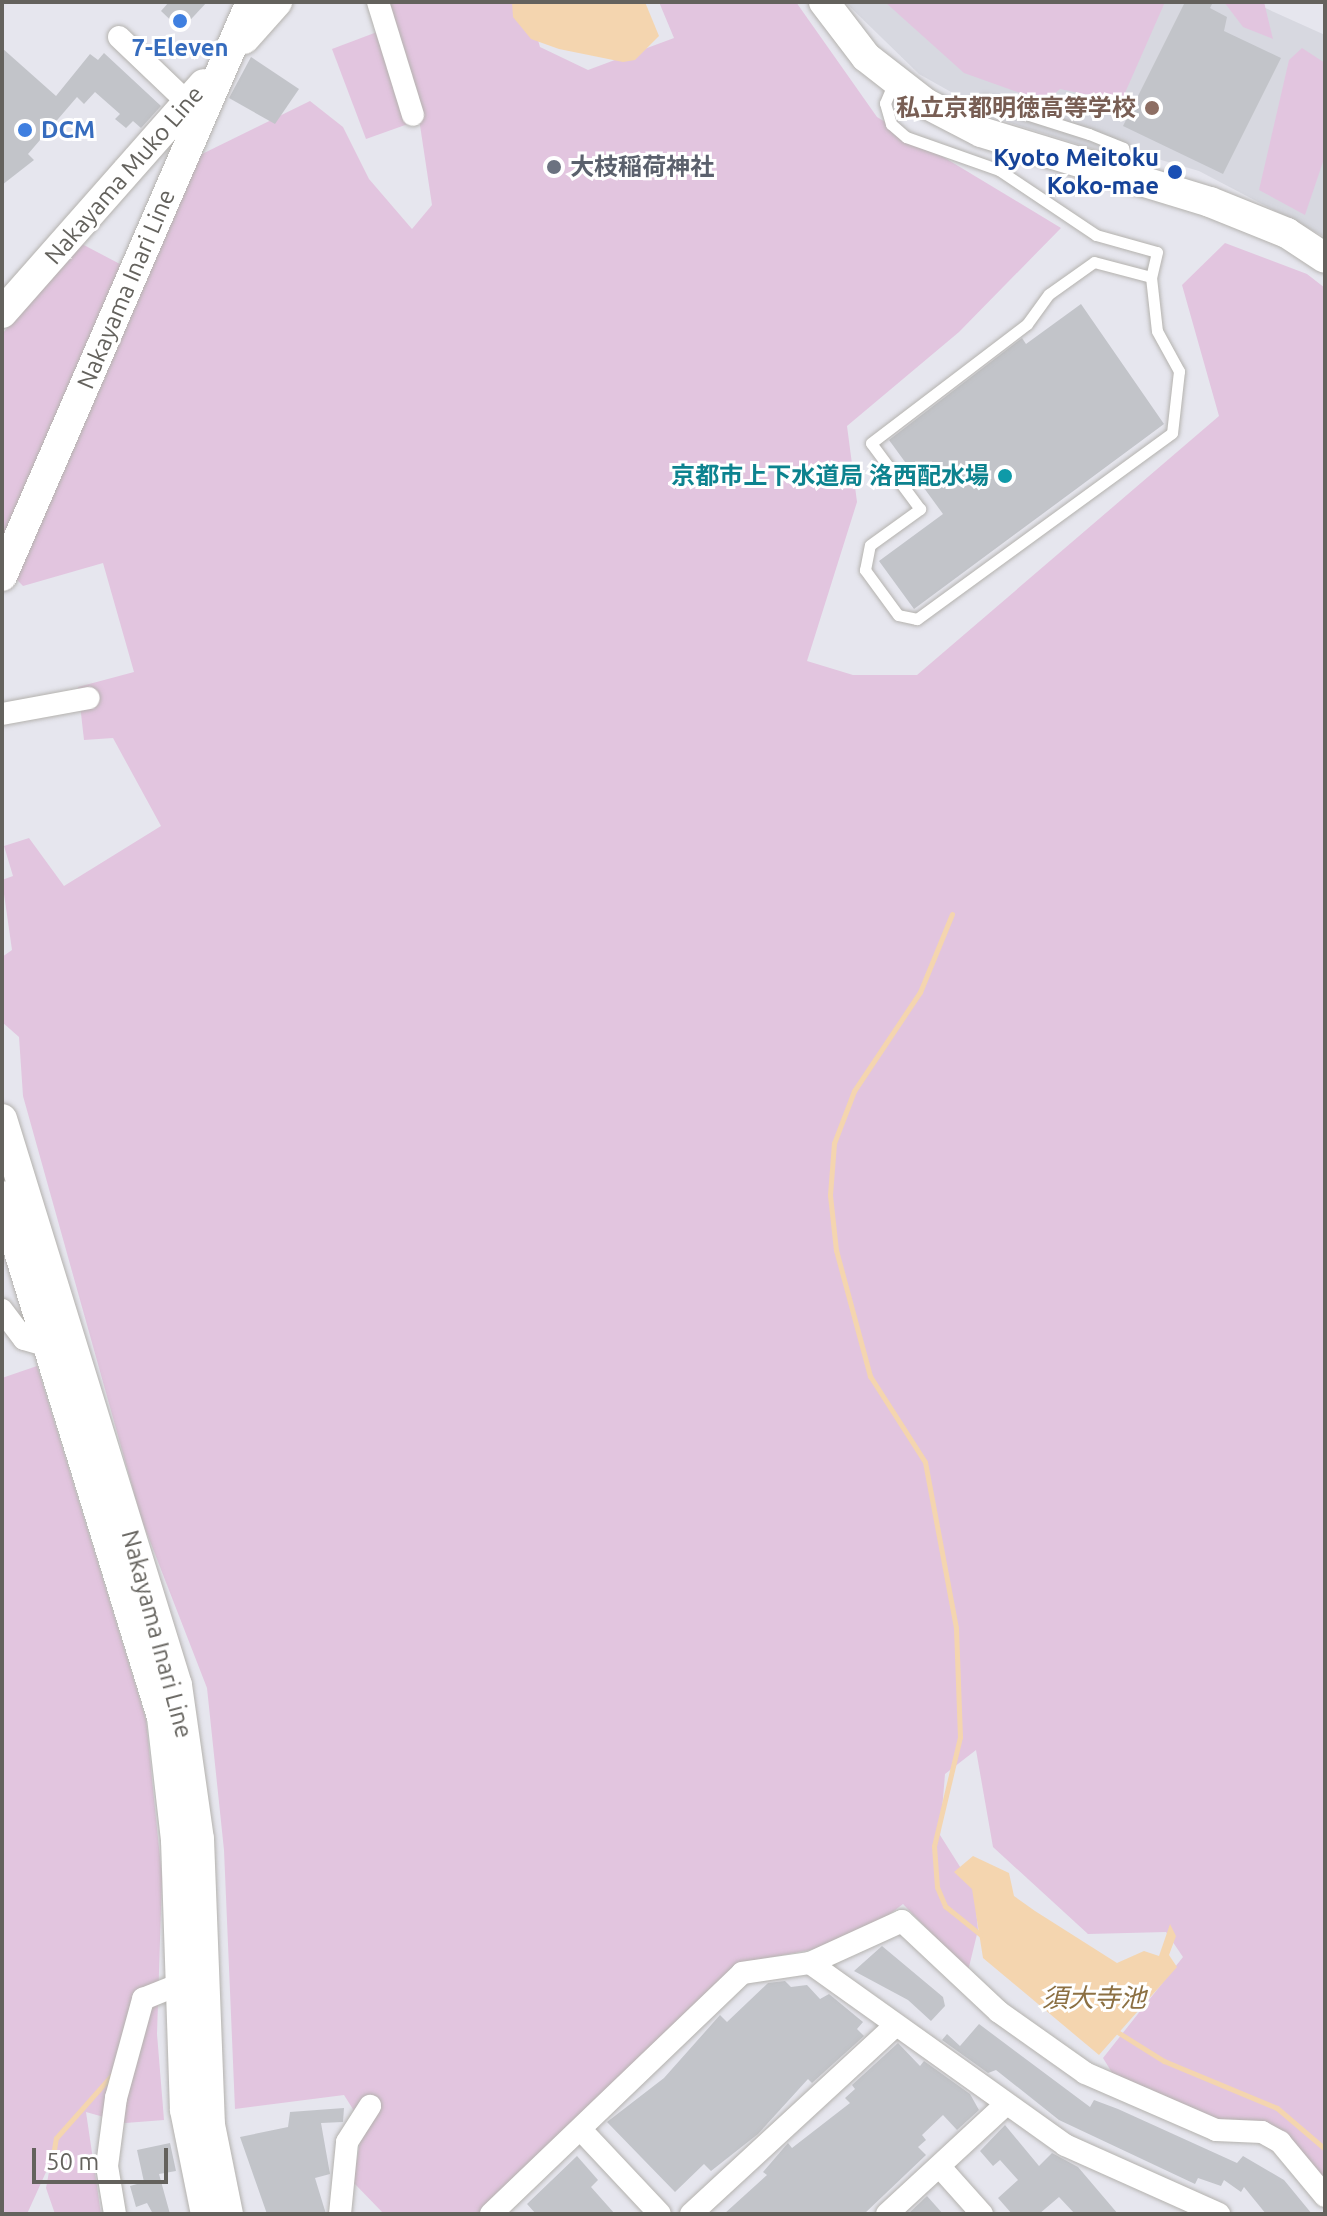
<!DOCTYPE html>
<meta charset="utf-8">
<style>
body{margin:0}
#map{position:relative;width:1327px;height:2216px;overflow:hidden;background:#e6e6ee;font-family:Ubuntu,"Noto Sans JP",sans-serif}
div>[style]{position:absolute}
.education>*{inset:0;background:#d7d8e0}
.green>*{inset:0;background:#e2c5df}
.water>*{inset:0;background:#f4d5af}
.stream>*{height:5px;margin:-2.5px;padding:0 2.5px;transform-origin:2.5px;border-radius:2.5px;background:#f4d5af}
.building>*{inset:0;background:#c2c4c9}
.roads{filter:drop-shadow(0 0 2px #b4b2ae) drop-shadow(0 0 2px #b4b2ae)}
.lane>*{height:11px;margin:-5.5px;padding:0 5.5px;transform-origin:5.5px;border-radius:5.5px;background:#fff}
.street>*{height:22px;margin:-11px;padding:0 11px;transform-origin:11px;border-radius:11px;background:#fff}
.secondary>*{height:30px;margin:-15px;padding:0 15px;transform-origin:15px;border-radius:15px;background:#fff}
.dots>*{width:22px;height:22px;translate:-50% -50%;box-sizing:border-box;border:4px solid #fff;border-radius:50%}
span{translate:-50% -50%;white-space:nowrap;text-align:center;line-height:1.15;-webkit-text-stroke:6px #fff;paint-order:stroke}
.shop-label{font-size:24px;color:#366cbe;font-weight:700}
.left{translate:0 -50%;text-align:left}
.education-label{font-size:24px;color:#785e54;font-weight:700}
.right{translate:-100% -50%;text-align:right}
.transit-label{font-size:24px;color:#164399;font-weight:700}
.worship-label{font-size:24px;color:#5b616d;font-weight:700}
.street-label{font-size:24px;color:#64625d}
.culture-label{font-size:24px;color:#0d838f;font-weight:700}
.water-label{font-size:26px;color:#8c7043;font-style:italic}
.frame{position:absolute;inset:0;border:4px solid #64625d;pointer-events:none}
.scale{position:absolute;left:32px;top:2148px;width:136px;height:36px;box-sizing:border-box;border:4px solid #64625d;border-top:0;padding-left:10px;font-size:24px;line-height:28px;white-space:nowrap;color:#64625d;-webkit-text-stroke:6px #fff;paint-order:stroke}
</style>
<div id="map">
<div class="education">
<i style="clip-path:polygon(845px 2px,1252px 2px,1325px 35px,1325px 237px,1199px 171px,1144px 155px,1113px 155px,1001px 120px,919px 74px)"></i>
</div>
<div class="green">
<i style="clip-path:polygon(385px 2px,527px 2px,540px 47px,588px 70px,674px 38px,659px 2px,796px 2px,877px 117px,1061px 228px,959px 332px,847px 426px,857px 502px,807px 661px,853px 675px,917px 675px,1219px 416px,1182px 285px,1225px 243px,1307px 274px,1325px 288px,1325px 2205px,1276px 2141px,1119px 2084px,1103px 2058px,1183px 1957px,1166px 1932px,1088px 1934px,993px 1847px,976px 1750px,945px 1774px,940px 1835px,974px 1889px,978px 1930px,968px 1971px,903px 1904px,869px 1930px,820px 1948px,741px 1963px,490px 2214px,384px 2214px,353px 2182px,363px 2125px,344px 2095px,235px 2109px,224px 1850px,207px 1688px,141px 1518px,23px 1096px,19px 1037px,2px 1022px,2px 957px,12px 950px,2px 880px,13px 876px,4px 846px,29px 838px,64px 886px,161px 826px,113px 738px,84px 740px,78px 687px,134px 672px,103px 563px,23px 586px,2px 564px,2px 334px,80px 243px,137px 273px,200px 155px,310px 101px,343px 127px,369px 179px,412px 229px,432px 205px,418px 112px)"></i>
<i style="clip-path:polygon(885px 2px,1165px 2px,1121px 102px,1060px 89px,1045px 102px,964px 73px)"></i>
<i style="clip-path:polygon(1224px 2px,1264px 2px,1273px 39px,1243px 27px)"></i>
<i style="clip-path:polygon(377px 32px,408px 124px,366px 139px,332px 49px)"></i>
<i style="clip-path:polygon(1302px 48px,1325px 63px,1325px 156px,1305px 215px,1259px 190px,1289px 60px)"></i>
<i style="clip-path:polygon(37px 1366px,146px 1720px,162px 1877px,157px 2034px,164px 2120px,125px 2123px,86px 2112px,101px 2214px,55px 2214px,46px 2188px,51px 2161px,27px 2214px,2px 2214px,2px 1378px)"></i>
</div>
<div class="water">
<i style="clip-path:polygon(512px 2px,645px 2px,659px 36px,635px 60px,623px 62px,559px 49px,531px 39px,513px 17px)"></i>
<i style="clip-path:polygon(973px 1856px,1009px 1873px,1014px 1896px,1035px 1911px,1117px 1963px,1144px 1951px,1159px 1956px,1170px 1924px,1176px 1936px,1169px 1955px,1177px 1967px,1099px 2055px,983px 1958px,972px 1889px,954px 1872px)"></i>
</div>
<div class="stream">
<i style="left:952px;top:914px;width:84px;rotate:112.3deg"></i>
<i style="left:920px;top:992px;width:119px;rotate:123.7deg"></i>
<i style="left:854px;top:1091px;width:56px;rotate:111deg"></i>
<i style="left:834px;top:1143px;width:52px;rotate:94.4deg"></i>
<i style="left:830px;top:1195px;width:55px;rotate:83.8deg"></i>
<i style="left:836px;top:1250px;width:131px;rotate:74.9deg"></i>
<i style="left:870px;top:1376px;width:102px;rotate:57.4deg"></i>
<i style="left:925px;top:1462px;width:169px;rotate:79.4deg"></i>
<i style="left:956px;top:1628px;width:109px;rotate:87.9deg"></i>
<i style="left:960px;top:1737px;width:112px;rotate:103.4deg"></i>
<i style="left:934px;top:1846px;width:41px;rotate:85.8deg"></i>
<i style="left:937px;top:1887px;width:21px;rotate:67deg"></i>
<i style="left:945px;top:1906px;width:46px;rotate:38.9deg"></i>
<i style="left:1119px;top:2033px;width:53px;rotate:31.9deg"></i>
<i style="left:1164px;top:2061px;width:122px;rotate:22.6deg"></i>
<i style="left:1277px;top:2108px;width:63px;rotate:40.5deg"></i>
<i style="left:53px;top:2156px;width:18px;rotate:-81deg"></i>
<i style="left:56px;top:2138px;width:83px;rotate:-48.4deg"></i>
</div>
<div class="building">
<i style="clip-path:polygon(169px 2px,207px 2px,181px 30px,161px 11px)"></i>
<i style="clip-path:polygon(1185px 2px,1213px 2px,1210px 8px,1227px 17px,1224px 31px,1281px 58px,1223px 174px,1123px 126px)"></i>
<i style="clip-path:polygon(2px 48px,56px 96px,90px 54px,98px 60px,104px 53px,161px 106px,141px 128px,133px 121px,126px 128px,115px 119px,120px 114px,95px 92px,84px 104px,77px 97px,28px 154px,34px 160px,2px 185px)"></i>
<i style="clip-path:polygon(251px 57px,299px 89px,275px 124px,229px 98px)"></i>
<i style="clip-path:polygon(1081px 304px,1164px 424px,914px 609px,879px 561px,943px 514px,889px 440px,1022px 338px,1026px 344px)"></i>
<i style="clip-path:polygon(882px 1946px,943px 1997px,945px 2006px,931px 2021px,908px 2000px,854px 1971px)"></i>
<i style="clip-path:polygon(785px 1981px,791px 1987px,807px 1985px,820px 1999px,829px 1994px,863px 2022px,857px 2029px,864px 2036px,812px 2083px,808px 2079px,758px 2134px,711px 2171px,704px 2164px,675px 2192px,607px 2122px,664px 2078px,720px 2015px,727px 2022px,768px 1983px)"></i>
<i style="clip-path:polygon(979px 2024px,1090px 2107px,1094px 2100px,1118px 2109px,1237px 2163px,1243px 2156px,1284px 2180px,1312px 2214px,1266px 2214px,1244px 2187px,1241px 2192px,1224px 2180px,1221px 2186px,1198px 2178px,1195px 2184px,1059px 2120px,996px 2070px,988px 2073px,942px 2040px,947px 2034px,960px 2046px)"></i>
<i style="clip-path:polygon(898px 2043px,920px 2066px,924px 2061px,970px 2094px,979px 2110px,957px 2130px,943px 2115px,922px 2135px,926px 2140px,918px 2147px,926px 2155px,864px 2214px,724px 2214px,767px 2175px,763px 2172px,788px 2143px,792px 2148px,850px 2103px,845px 2098px,855px 2089px,852px 2085px)"></i>
<i style="clip-path:polygon(344px 2108px,343px 2122px,321px 2123px,330px 2174px,315px 2178px,326px 2214px,267px 2214px,240px 2137px,288px 2127px,290px 2112px)"></i>
<i style="clip-path:polygon(1005px 2125px,1039px 2166px,1052px 2153px,1078px 2167px,1118px 2214px,1075px 2214px,1059px 2197px,1039px 2214px,1012px 2214px,998px 2198px,1018px 2180px,1000px 2160px,993px 2166px,980px 2151px)"></i>
<i style="clip-path:polygon(170px 2143px,176px 2171px,159px 2174px,170px 2214px,153px 2214px,147px 2203px,136px 2207px,130px 2186px,144px 2182px,137px 2150px)"></i>
<i style="clip-path:polygon(577px 2156px,598px 2180px,591px 2187px,615px 2214px,536px 2214px,527px 2204px)"></i>
<i style="clip-path:polygon(927px 2196px,943px 2214px,908px 2214px)"></i>
</div>
<div class="roads">
<div class="lane">
<i style="left:894px;top:82px;width:23px;rotate:113deg"></i>
<i style="left:885px;top:103px;width:22px;rotate:74deg"></i>
<i style="left:891px;top:124px;width:20px;rotate:41deg"></i>
<i style="left:906px;top:137px;width:99px;rotate:19.5deg"></i>
<i style="left:999px;top:170px;width:117px;rotate:33.8deg"></i>
<i style="left:1096px;top:235px;width:63px;rotate:15.6deg"></i>
<i style="left:1157px;top:252px;width:26px;rotate:103deg"></i>
<i style="left:1151px;top:277px;width:54px;rotate:83.7deg"></i>
<i style="left:1157px;top:331px;width:46px;rotate:61.2deg"></i>
<i style="left:1179px;top:371px;width:62px;rotate:96.4deg"></i>
<i style="left:1172px;top:433px;width:316px;rotate:143.9deg"></i>
<i style="left:917px;top:619px;width:19px;rotate:-168deg"></i>
<i style="left:898px;top:615px;width:56px;rotate:-126.3deg"></i>
<i style="left:865px;top:570px;width:25px;rotate:-79deg"></i>
<i style="left:870px;top:545px;width:62px;rotate:-35.8deg"></i>
<i style="left:920px;top:509px;width:82px;rotate:-126.6deg"></i>
<i style="left:871px;top:443px;width:196px;rotate:-37.3deg"></i>
<i style="left:1027px;top:324px;width:37px;rotate:-54deg"></i>
<i style="left:1049px;top:294px;width:55px;rotate:-35.4deg"></i>
<i style="left:1094px;top:262px;width:59px;rotate:14.7deg"></i>
<i style="left:957px;top:115px;width:31px;rotate:-27deg"></i>
<i style="left:985px;top:101px;width:109px;rotate:17.6deg"></i>
<i style="left:1089px;top:134px;width:37px;rotate:22deg"></i>
<i style="left:1123px;top:148px;width:29px;rotate:72deg"></i>
</div>
<div class="street">
<i style="left:378px;top:2px;width:118px;rotate:72.8deg"></i>
<i style="left:119px;top:37px;width:95px;rotate:43.7deg"></i>
<i style="left:2px;top:714px;width:88px;rotate:-10.4deg"></i>
<i style="left:2px;top:1310px;width:36px;rotate:53deg"></i>
<i style="left:24px;top:1339px;width:26px;rotate:16deg"></i>
<i style="left:810px;top:1963px;width:313px;rotate:35.5deg"></i>
<i style="left:1065px;top:2145px;width:169px;rotate:24.1deg"></i>
<i style="left:583px;top:2132px;width:112px;rotate:46.8deg"></i>
<i style="left:940px;top:2167px;width:63px;rotate:48.2deg"></i>
<i style="left:115px;top:2214px;width:49px;rotate:-99.5deg"></i>
<i style="left:107px;top:2166px;width:69px;rotate:-82.5deg"></i>
<i style="left:116px;top:2098px;width:103px;rotate:-74.7deg"></i>
<i style="left:143px;top:1999px;width:37px;rotate:-22deg"></i>
<i style="left:340px;top:2214px;width:72px;rotate:-84.4deg"></i>
<i style="left:347px;top:2142px;width:43px;rotate:-57.4deg"></i>
<i style="left:491px;top:2214px;width:348px;rotate:-43.8deg"></i>
<i style="left:742px;top:1973px;width:69px;rotate:-8.4deg"></i>
<i style="left:810px;top:1963px;width:101px;rotate:-24.5deg"></i>
<i style="left:902px;top:1921px;width:133px;rotate:43.2deg"></i>
<i style="left:999px;top:2012px;width:105px;rotate:35.3deg"></i>
<i style="left:1085px;top:2073px;width:143px;rotate:23.5deg"></i>
<i style="left:1216px;top:2130px;width:46px;rotate:2.5deg"></i>
<i style="left:1262px;top:2132px;width:21px;rotate:29deg"></i>
<i style="left:1280px;top:2142px;width:70px;rotate:50.2deg"></i>
<i style="left:691px;top:2214px;width:276px;rotate:-42.7deg"></i>
<i style="left:887px;top:2214px;width:159px;rotate:-42.7deg"></i>
</div>
<div class="secondary">
<i style="left:824px;top:2px;width:69px;rotate:52.6deg"></i>
<i style="left:866px;top:57px;width:75px;rotate:37.9deg"></i>
<i style="left:925px;top:103px;width:63px;rotate:27.4deg"></i>
<i style="left:981px;top:132px;width:239px;rotate:17deg"></i>
<i style="left:1210px;top:202px;width:83px;rotate:21.9deg"></i>
<i style="left:1287px;top:233px;width:45px;rotate:33.3deg"></i>
<i style="left:244px;top:39px;width:50px;rotate:-48.3deg"></i>
<i style="left:2px;top:313px;width:305px;rotate:-48.6deg"></i>
<i style="left:2px;top:576px;width:626px;rotate:-66.55deg"></i>
<i style="left:2px;top:1119px;width:592px;rotate:72.82deg"></i>
<i style="left:177px;top:1685px;width:156px;rotate:81.9deg"></i>
<i style="left:199px;top:1839px;width:286px;rotate:87.8deg"></i>
<i style="left:210px;top:2125px;width:91px;rotate:78.6deg"></i>
<i style="left:2px;top:1196px;width:545px;rotate:72.93deg"></i>
<i style="left:162px;top:1717px;width:124px;rotate:83.5deg"></i>
<i style="left:176px;top:1840px;width:270px;rotate:88.1deg"></i>
<i style="left:185px;top:2110px;width:106px;rotate:78.6deg"></i>
</div>
</div>
<div class="dots">
<i style="left:180px;top:21px;background:#3f7fe0"></i>
<i style="left:1152px;top:108px;background:#8d6e63"></i>
<i style="left:25px;top:130px;background:#3f7fe0"></i>
<i style="left:554px;top:167px;background:#6b7280"></i>
<i style="left:1175px;top:172px;background:#1a4fb4"></i>
<i style="left:1005px;top:476px;background:#0f9aa8"></i>
</div>
<div class="shop-label">
<span style="left:180px;top:48px">7-Eleven</span>
<span class="left" style="left:41px;top:130px">DCM</span>
</div>
<div class="education-label">
<span class="right" style="left:1136px;top:108px">私立京都明徳高等学校</span>
</div>
<div class="transit-label">
<span class="right" style="left:1159px;top:172px">Kyoto Meitoku<br>Koko-mae</span>
</div>
<div class="worship-label">
<span class="left" style="left:570px;top:167px">大枝稲荷神社</span>
</div>
<div class="street-label">
<span style="left:124px;top:175px;rotate:-49deg">Nakayama Muko Line</span>
<span style="left:126px;top:289px;rotate:-67deg">Nakayama Inari Line</span>
<span style="left:157px;top:1634px;rotate:75deg">Nakayama Inari Line</span>
</div>
<div class="culture-label">
<span class="right" style="left:989px;top:476px">京都市上下水道局 洛西配水場</span>
</div>
<div class="water-label">
<span style="left:1094px;top:1998px">須大寺池</span>
</div>
<div class="frame"></div>
<div class="scale">50 m</div>
</div>
